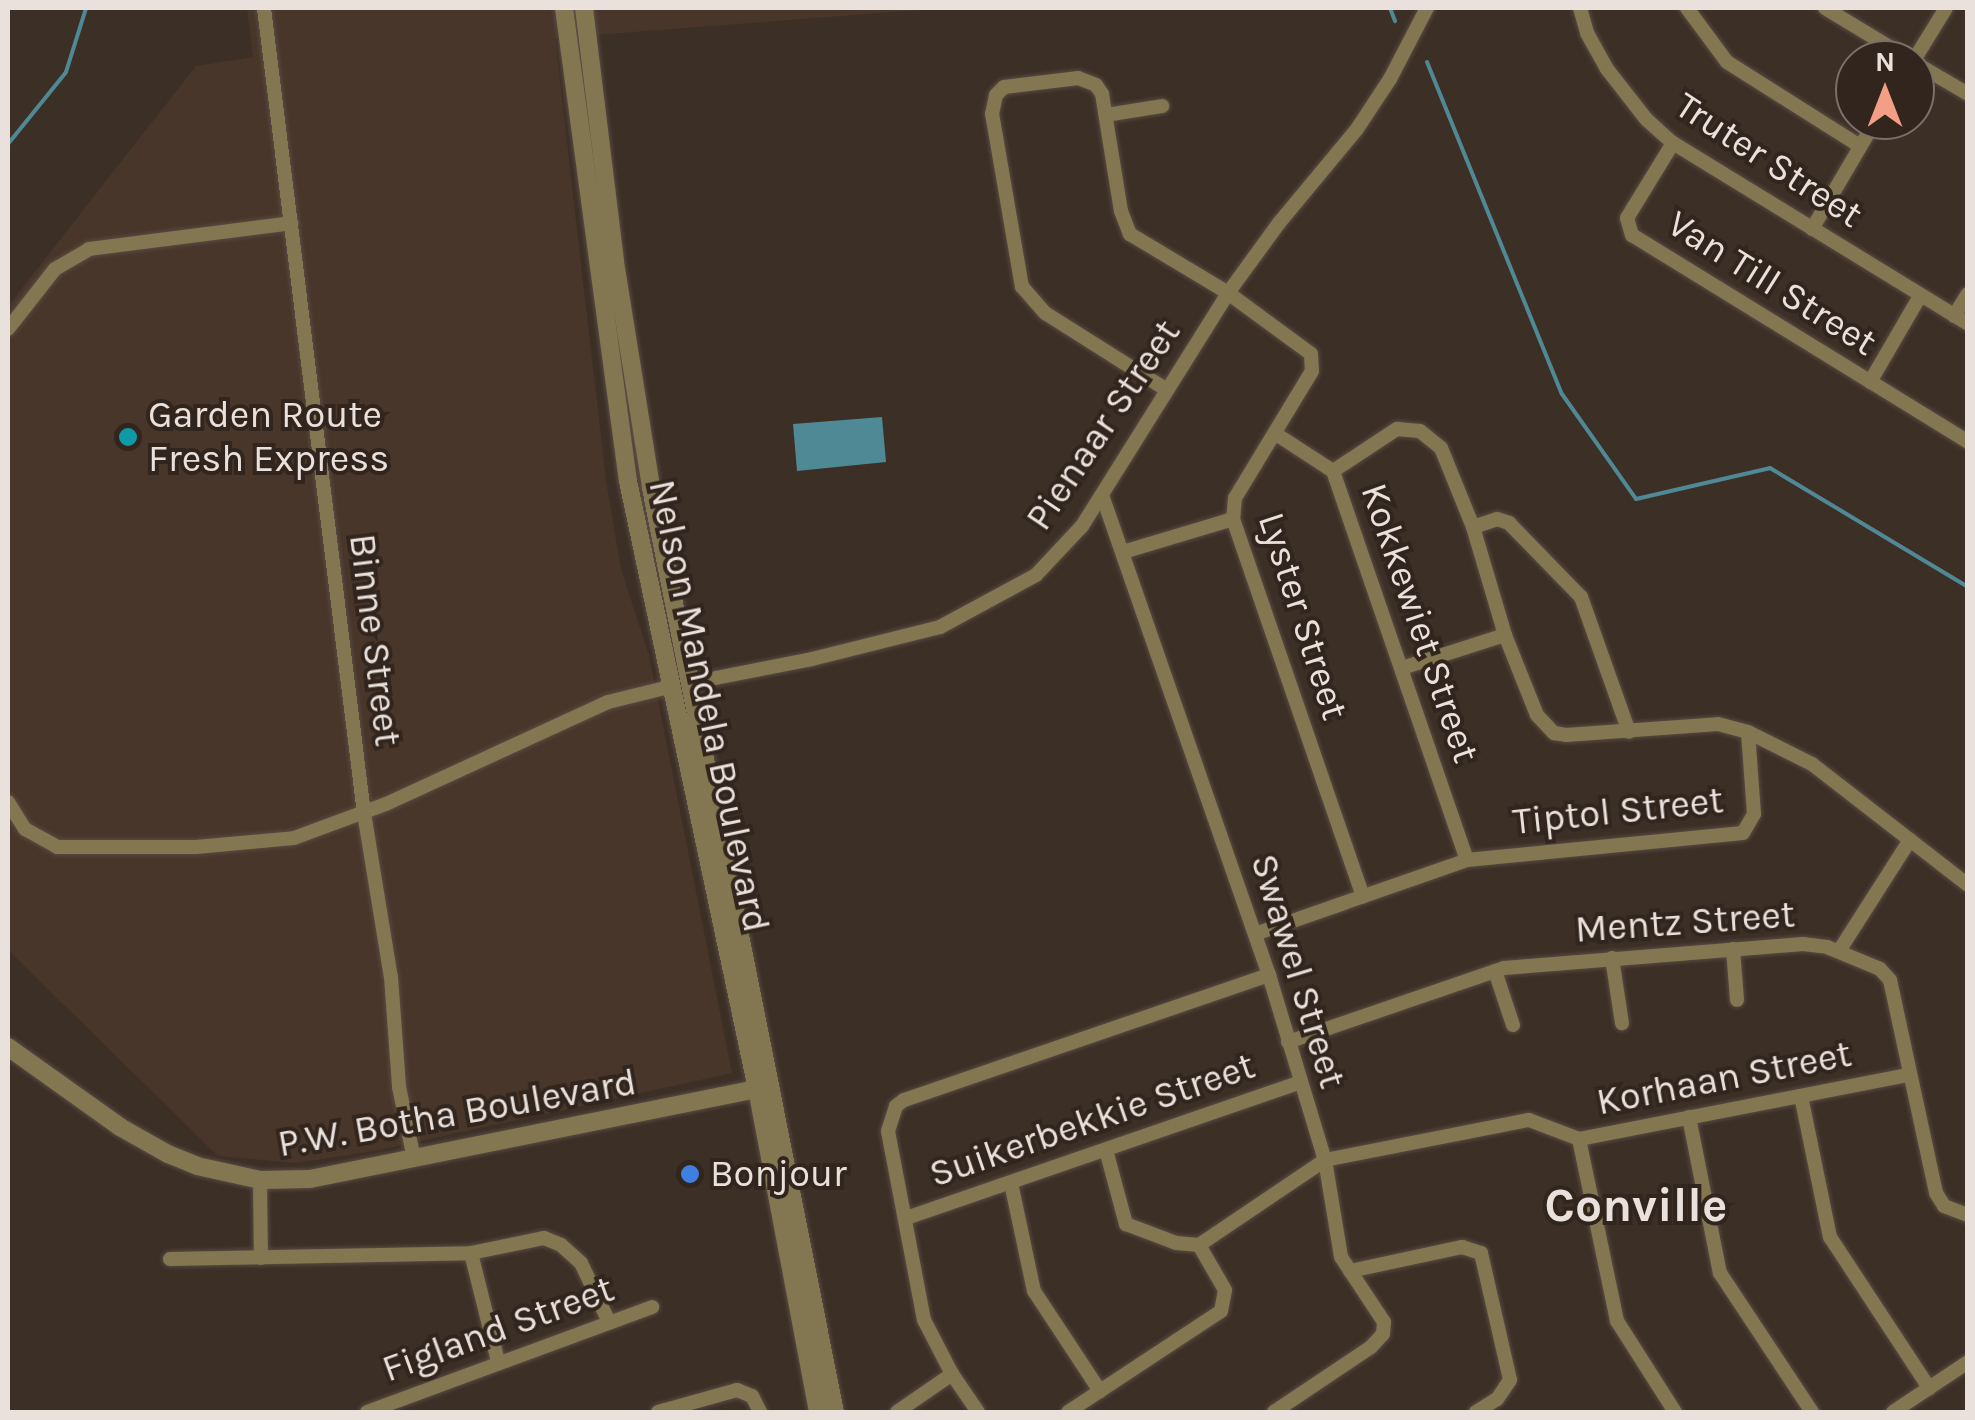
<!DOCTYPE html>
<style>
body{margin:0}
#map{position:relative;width:1975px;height:1420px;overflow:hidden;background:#3c2f26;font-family:Karla,sans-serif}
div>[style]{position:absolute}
.built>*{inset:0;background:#49362a}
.water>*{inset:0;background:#4f8995}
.stream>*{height:4px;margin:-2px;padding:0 2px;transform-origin:2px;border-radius:2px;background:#4f8995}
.roads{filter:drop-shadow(0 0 2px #584b43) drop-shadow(0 0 2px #584b43)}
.minor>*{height:14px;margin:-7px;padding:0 7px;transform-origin:7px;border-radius:7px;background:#837751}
.tertiary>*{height:18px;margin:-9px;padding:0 9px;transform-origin:9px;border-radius:9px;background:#837751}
.dots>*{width:28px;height:28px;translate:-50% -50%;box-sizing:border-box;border:5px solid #31251d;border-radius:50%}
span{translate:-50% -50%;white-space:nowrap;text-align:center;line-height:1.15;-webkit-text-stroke:8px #31251d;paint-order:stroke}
.street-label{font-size:38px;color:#eae1dc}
.poi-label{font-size:38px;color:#eae1dc}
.left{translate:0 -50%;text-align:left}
.district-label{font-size:48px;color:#eae1dc;font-weight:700}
.frame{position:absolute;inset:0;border:10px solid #eae1dc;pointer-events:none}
.north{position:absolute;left:1835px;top:40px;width:100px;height:100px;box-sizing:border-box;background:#31251d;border:2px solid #7b7069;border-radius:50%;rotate:0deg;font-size:28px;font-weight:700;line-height:40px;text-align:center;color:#eae1dc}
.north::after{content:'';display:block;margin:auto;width:35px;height:45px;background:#f39f86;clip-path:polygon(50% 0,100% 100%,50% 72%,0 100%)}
</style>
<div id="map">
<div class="built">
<i style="clip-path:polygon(247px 8px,946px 8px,555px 38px,606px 481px,621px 569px,649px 655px,732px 1073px,375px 1151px,295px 1163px,218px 1156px,8px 950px,8px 306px,196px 66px,253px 57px)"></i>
</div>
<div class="water">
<i style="clip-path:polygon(882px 417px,886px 462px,797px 471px,793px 424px)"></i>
</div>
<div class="stream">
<i style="left:1390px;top:8px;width:14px;rotate:69deg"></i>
<i style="left:1427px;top:62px;width:358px;rotate:67.9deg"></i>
<i style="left:1562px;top:394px;width:128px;rotate:54.8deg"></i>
<i style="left:1636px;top:499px;width:138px;rotate:-13deg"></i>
<i style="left:1770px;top:468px;width:231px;rotate:31deg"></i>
<i style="left:8px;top:144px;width:92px;rotate:-51.1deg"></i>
<i style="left:66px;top:72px;width:67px;rotate:-72.6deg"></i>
</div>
<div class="roads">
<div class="minor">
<i style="left:264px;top:8px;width:811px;rotate:82.92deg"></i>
<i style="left:364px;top:813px;width:166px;rotate:80.7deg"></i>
<i style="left:391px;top:977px;width:110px;rotate:85.8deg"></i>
<i style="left:399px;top:1087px;width:74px;rotate:78.2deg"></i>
<i style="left:1580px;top:8px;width:26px;rotate:74deg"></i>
<i style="left:1587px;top:33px;width:41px;rotate:60.9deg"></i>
<i style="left:1607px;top:69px;width:63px;rotate:52deg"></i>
<i style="left:1646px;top:119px;width:36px;rotate:42deg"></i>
<i style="left:1673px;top:143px;width:346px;rotate:31.5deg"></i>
<i style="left:1687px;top:8px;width:67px;rotate:53.5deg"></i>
<i style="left:1727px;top:62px;width:157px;rotate:32.3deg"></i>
<i style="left:1825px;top:8px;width:100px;rotate:31.2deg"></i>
<i style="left:1914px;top:60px;width:61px;rotate:-58.4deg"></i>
<i style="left:1915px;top:63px;width:61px;rotate:30.3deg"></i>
<i style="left:1106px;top:115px;width:57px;rotate:-9.1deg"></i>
<i style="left:1673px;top:143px;width:88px;rotate:121.5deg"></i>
<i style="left:1627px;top:218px;width:18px;rotate:74deg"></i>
<i style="left:1632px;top:235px;width:395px;rotate:31.6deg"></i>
<i style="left:1812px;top:229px;width:126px;rotate:-59.6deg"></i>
<i style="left:1954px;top:316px;width:26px;rotate:-58deg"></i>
<i style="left:8px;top:329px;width:76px;rotate:-51.9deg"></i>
<i style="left:55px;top:269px;width:39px;rotate:-30deg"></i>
<i style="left:89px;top:249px;width:204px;rotate:-7.3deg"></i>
<i style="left:1870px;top:382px;width:99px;rotate:-59.8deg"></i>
<i style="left:1167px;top:390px;width:144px;rotate:-147.7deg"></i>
<i style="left:1045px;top:313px;width:35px;rotate:-131deg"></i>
<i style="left:1022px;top:287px;width:176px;rotate:-99.8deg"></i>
<i style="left:992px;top:114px;width:19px;rotate:-78deg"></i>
<i style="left:996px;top:95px;width:11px;rotate:-45deg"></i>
<i style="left:1004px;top:87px;width:75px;rotate:-6.9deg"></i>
<i style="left:1078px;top:78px;width:19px;rotate:21deg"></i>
<i style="left:1096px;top:85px;width:11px;rotate:56deg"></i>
<i style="left:1102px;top:94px;width:119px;rotate:80.8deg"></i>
<i style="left:1121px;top:211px;width:25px;rotate:69deg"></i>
<i style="left:1130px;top:234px;width:114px;rotate:31deg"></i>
<i style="left:1228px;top:293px;width:103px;rotate:36.3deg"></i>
<i style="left:1311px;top:354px;width:17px;rotate:87deg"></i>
<i style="left:1312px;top:371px;width:149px;rotate:121.2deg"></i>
<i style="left:1235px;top:498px;width:21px;rotate:95deg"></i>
<i style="left:1233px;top:519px;width:399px;rotate:71deg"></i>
<i style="left:1276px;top:434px;width:68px;rotate:33deg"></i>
<i style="left:1333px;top:471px;width:411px;rotate:71deg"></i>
<i style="left:1333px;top:471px;width:77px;rotate:-33.3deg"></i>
<i style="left:1397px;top:429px;width:23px;rotate:5deg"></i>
<i style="left:1420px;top:431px;width:27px;rotate:39deg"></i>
<i style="left:1441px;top:448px;width:85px;rotate:67.9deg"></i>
<i style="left:1473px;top:527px;width:113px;rotate:73.5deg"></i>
<i style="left:1505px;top:635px;width:86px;rotate:68.2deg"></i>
<i style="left:1537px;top:715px;width:25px;rotate:47deg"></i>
<i style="left:1554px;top:733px;width:12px;rotate:9deg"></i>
<i style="left:1566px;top:735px;width:152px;rotate:-4.1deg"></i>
<i style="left:1718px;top:724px;width:31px;rotate:15deg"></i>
<i style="left:1748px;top:732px;width:72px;rotate:26.6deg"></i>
<i style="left:1812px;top:764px;width:197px;rotate:37.8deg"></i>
<i style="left:1102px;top:495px;width:508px;rotate:70.82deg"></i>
<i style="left:1269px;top:975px;width:193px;rotate:73.2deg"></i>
<i style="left:1325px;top:1160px;width:98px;rotate:80.6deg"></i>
<i style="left:1341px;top:1257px;width:78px;rotate:56.5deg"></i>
<i style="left:1384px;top:1322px;width:12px;rotate:95deg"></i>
<i style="left:1383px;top:1334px;width:18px;rotate:133deg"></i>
<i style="left:1371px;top:1347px;width:117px;rotate:146.2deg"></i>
<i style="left:1473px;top:527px;width:25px;rotate:-18deg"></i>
<i style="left:1497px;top:519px;width:13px;rotate:18deg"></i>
<i style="left:1509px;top:523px;width:103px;rotate:45.8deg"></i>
<i style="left:1581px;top:597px;width:143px;rotate:70.4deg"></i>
<i style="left:1123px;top:552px;width:115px;rotate:-16.7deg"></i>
<i style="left:1402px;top:668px;width:108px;rotate:-17.8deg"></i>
<i style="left:690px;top:683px;width:124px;rotate:-11.1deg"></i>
<i style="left:812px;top:659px;width:132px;rotate:-14deg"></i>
<i style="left:940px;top:627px;width:109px;rotate:-28.4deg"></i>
<i style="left:1036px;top:575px;width:67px;rotate:-46.8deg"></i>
<i style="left:1082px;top:526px;width:275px;rotate:-57.9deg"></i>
<i style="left:1228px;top:293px;width:87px;rotate:-53.9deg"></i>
<i style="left:1279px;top:223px;width:122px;rotate:-50.3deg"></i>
<i style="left:1357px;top:129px;width:60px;rotate:-56.6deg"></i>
<i style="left:1390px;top:79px;width:80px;rotate:-62.5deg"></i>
<i style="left:8px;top:802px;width:32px;rotate:58deg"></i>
<i style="left:25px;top:829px;width:37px;rotate:29deg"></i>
<i style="left:57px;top:847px;width:139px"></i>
<i style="left:196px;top:847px;width:98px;rotate:-5.2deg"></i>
<i style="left:294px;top:838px;width:98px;rotate:-20.3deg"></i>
<i style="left:386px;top:804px;width:244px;rotate:-24.7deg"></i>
<i style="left:608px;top:702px;width:67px;rotate:-13.8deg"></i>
<i style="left:1255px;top:934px;width:225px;rotate:-19.2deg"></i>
<i style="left:1467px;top:860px;width:277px;rotate:-5.6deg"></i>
<i style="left:1743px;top:833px;width:22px;rotate:-60deg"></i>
<i style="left:1754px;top:814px;width:82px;rotate:-94.2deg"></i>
<i style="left:1733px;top:949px;width:51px;rotate:85.5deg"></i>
<i style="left:1839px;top:951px;width:132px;rotate:-57.4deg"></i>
<i style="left:1612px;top:958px;width:66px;rotate:81.3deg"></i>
<i style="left:1495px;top:971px;width:57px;rotate:71.6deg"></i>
<i style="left:1288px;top:1042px;width:228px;rotate:-18.9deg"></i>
<i style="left:1504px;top:968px;width:300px;rotate:-4.6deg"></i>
<i style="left:1803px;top:944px;width:24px;rotate:7deg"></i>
<i style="left:1827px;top:947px;width:57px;rotate:22.5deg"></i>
<i style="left:1880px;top:969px;width:15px;rotate:48deg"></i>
<i style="left:1890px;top:980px;width:218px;rotate:77.8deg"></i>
<i style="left:1936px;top:1193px;width:15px;rotate:58deg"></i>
<i style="left:1944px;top:1206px;width:26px;rotate:21deg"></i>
<i style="left:1801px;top:1096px;width:144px;rotate:78.4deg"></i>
<i style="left:1830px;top:1237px;width:181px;rotate:56.7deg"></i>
<i style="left:1689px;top:1117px;width:159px;rotate:78.8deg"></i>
<i style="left:1720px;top:1273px;width:167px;rotate:56.5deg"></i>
<i style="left:1579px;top:1139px;width:186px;rotate:78.2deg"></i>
<i style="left:1617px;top:1321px;width:108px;rotate:57.5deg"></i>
<i style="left:1106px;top:1150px;width:77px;rotate:74.9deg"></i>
<i style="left:1126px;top:1224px;width:53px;rotate:20.8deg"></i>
<i style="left:1176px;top:1243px;width:23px;rotate:5deg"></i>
<i style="left:1199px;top:1245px;width:152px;rotate:-34deg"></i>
<i style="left:1325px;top:1160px;width:208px;rotate:-11.1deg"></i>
<i style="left:1529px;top:1120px;width:53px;rotate:20.8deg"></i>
<i style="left:1579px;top:1139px;width:335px;rotate:-11deg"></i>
<i style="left:260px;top:1180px;width:78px;rotate:89.3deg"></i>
<i style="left:1011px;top:1183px;width:110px;rotate:78deg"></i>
<i style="left:1034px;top:1291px;width:120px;rotate:56.6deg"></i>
<i style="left:906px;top:1218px;width:415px;rotate:-19deg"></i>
<i style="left:471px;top:1253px;width:111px;rotate:76deg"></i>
<i style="left:170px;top:1259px;width:301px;rotate:-1.1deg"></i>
<i style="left:471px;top:1253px;width:75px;rotate:-11.6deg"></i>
<i style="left:544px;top:1238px;width:18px;rotate:22deg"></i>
<i style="left:561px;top:1245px;width:27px;rotate:42deg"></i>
<i style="left:581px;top:1263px;width:65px;rotate:64.6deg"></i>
<i style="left:1350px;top:1271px;width:115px;rotate:-12.1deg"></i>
<i style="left:1462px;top:1247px;width:20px;rotate:18deg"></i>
<i style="left:1481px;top:1253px;width:130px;rotate:77.1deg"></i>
<i style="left:1510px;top:1380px;width:23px;rotate:124deg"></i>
<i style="left:1497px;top:1399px;width:25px;rotate:148deg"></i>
<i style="left:367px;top:1412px;width:304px;rotate:-20.2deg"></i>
<i style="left:658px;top:1412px;width:82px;rotate:-15.6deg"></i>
<i style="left:737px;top:1390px;width:16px;rotate:22deg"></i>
<i style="left:752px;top:1396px;width:18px;rotate:63deg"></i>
<i style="left:897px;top:1412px;width:67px;rotate:-34.6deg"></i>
<i style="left:978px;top:1412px;width:46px;rotate:-124.4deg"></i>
<i style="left:952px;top:1374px;width:61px;rotate:-117.4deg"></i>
<i style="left:924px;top:1320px;width:192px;rotate:-100.8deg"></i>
<i style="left:888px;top:1131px;width:26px;rotate:-72deg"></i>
<i style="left:896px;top:1106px;width:10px;rotate:-37deg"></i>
<i style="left:904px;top:1100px;width:386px;rotate:-18.9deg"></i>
<i style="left:1068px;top:1412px;width:183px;rotate:-33.4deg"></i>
<i style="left:1221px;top:1311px;width:21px;rotate:-79deg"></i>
<i style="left:1225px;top:1290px;width:52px;rotate:-120deg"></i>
<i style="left:1893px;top:1412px;width:90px;rotate:-33.7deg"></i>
</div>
<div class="tertiary">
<i style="left:564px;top:8px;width:477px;rotate:82.3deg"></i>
<i style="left:628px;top:481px;width:622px;rotate:78.02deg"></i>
<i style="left:757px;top:1089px;width:329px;rotate:79.3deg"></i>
<i style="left:584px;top:8px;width:256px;rotate:83deg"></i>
<i style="left:615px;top:262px;width:229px;rotate:80.9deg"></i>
<i style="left:651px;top:488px;width:942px;rotate:78.74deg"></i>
<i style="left:8px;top:1047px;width:138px;rotate:35.5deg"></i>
<i style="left:120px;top:1127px;width:55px;rotate:29.4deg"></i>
<i style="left:168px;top:1154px;width:31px;rotate:22deg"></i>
<i style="left:197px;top:1166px;width:65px;rotate:12.5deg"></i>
<i style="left:260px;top:1180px;width:50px;rotate:-1.1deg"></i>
<i style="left:310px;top:1179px;width:466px;rotate:-11.4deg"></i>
</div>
</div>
<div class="dots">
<i style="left:128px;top:437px;background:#0f9aa8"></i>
<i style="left:690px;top:1174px;background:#3f7fe0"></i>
</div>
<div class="street-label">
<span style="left:1769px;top:160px;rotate:33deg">Truter Street</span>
<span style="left:1772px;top:283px;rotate:32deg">Van Till Street</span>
<span style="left:1103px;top:425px;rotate:-56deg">Pienaar Street</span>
<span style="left:1303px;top:616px;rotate:72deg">Lyster Street</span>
<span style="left:1420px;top:623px;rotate:71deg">Kokkewiet Street</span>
<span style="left:375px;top:640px;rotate:83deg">Binne Street</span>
<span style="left:709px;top:706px;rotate:78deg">Nelson Mandela Boulevard</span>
<span style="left:1618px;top:811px;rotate:-6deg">Tiptol Street</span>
<span style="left:1685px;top:922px;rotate:-4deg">Mentz Street</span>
<span style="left:1298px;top:971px;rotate:73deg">Swawel Street</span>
<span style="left:1724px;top:1078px;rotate:-11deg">Korhaan Street</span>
<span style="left:457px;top:1113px;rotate:-10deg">P.W. Botha Boulevard</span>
<span style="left:1092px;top:1120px;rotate:-19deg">Suikerbekkie Street</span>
<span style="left:498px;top:1329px;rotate:-20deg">Figland Street</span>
</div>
<div class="poi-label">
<span class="left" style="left:148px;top:437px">Garden Route<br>Fresh Express</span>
<span class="left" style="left:710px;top:1174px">Bonjour</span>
</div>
<div class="district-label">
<span style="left:1636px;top:1206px">Conville</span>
</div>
<div class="frame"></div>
<div class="north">N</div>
</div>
